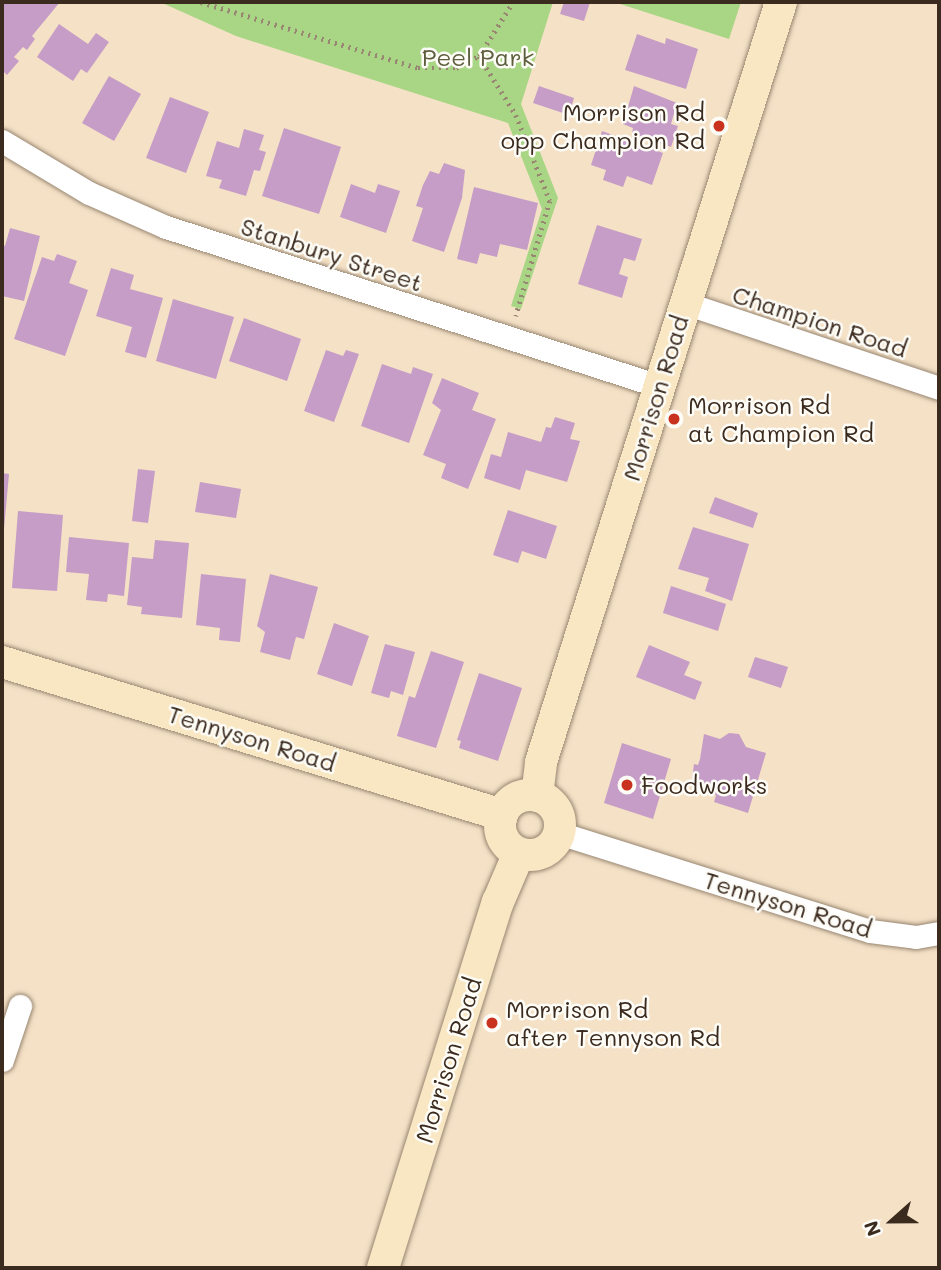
<!DOCTYPE html>
<style>
body{margin:0}
#map{position:relative;width:941px;height:1270px;overflow:hidden;background:#f4e1c6;font-family:Mali,sans-serif}
div>[style]{position:absolute}
.green>*{inset:0;background:#a8d684}
.building>*{inset:0;background:#c69dc6}
.path>*{height:4.5px;margin-top:-2.25px;transform-origin:0;background:repeating-linear-gradient(90deg,#988672 0 2px,transparent 0 7px)}
.roads{filter:drop-shadow(0 0 2px #988672) drop-shadow(0 0 2px #988672)}
.street>*{height:23px;margin:-11.5px;padding:0 11.5px;transform-origin:11.5px;border-radius:11.5px;background:#fff}
.secondary>*{height:32px;margin:-16px;padding:0 16px;transform-origin:16px;border-radius:16px;background:#f9e7c3}
.secondary>.ring{margin:-16px;padding:0;box-sizing:content-box;background:none;border:32px solid #f9e7c3;border-radius:50%}
.dots>*{width:19px;height:19px;translate:-50% -50%;box-sizing:border-box;border:4px solid #fdfcf7;border-radius:50%}
span{translate:-50% -50%;white-space:nowrap;text-align:center;line-height:1.15;-webkit-text-stroke:5px #fdfcf7;paint-order:stroke}
.park-label{font-size:24px;color:#5c5e3d}
.poi-label{font-size:24px;color:#3b2a1e}
.right{translate:-100% -50%;text-align:right}
.left{translate:0 -50%;text-align:left}
.street-label{font-size:24px;color:#3b2a1e}
.frame{position:absolute;inset:0;border:4px solid #3b2a1e;pointer-events:none}
.north{position:absolute;left:857px;top:1186px;width:70px;height:70px;-webkit-text-stroke:5px #fdfcf7;paint-order:stroke;rotate:249deg;font-size:19px;font-weight:700;line-height:28px;text-align:center;color:#3b2a1e}
.north::after{content:'';display:block;margin:auto;width:24px;height:32px;background:#3b2a1e;clip-path:polygon(50% 0,100% 100%,50% 72%,0 100%)}
</style>
<div id="map">
<div class="green">
<i style="clip-path:polygon(160px 2px,553px 2px,521px 104px,558px 198px,521px 309px,511px 306px,542px 209px,508px 123px,236px 36px)"></i>
<i style="clip-path:polygon(614px 2px,741px 2px,729px 39px)"></i>
</div>
<div class="building">
<i style="clip-path:polygon(2px 2px,60px 2px,32px 36px,35px 39px,27px 50px,23px 47px,14px 57px,19px 61px,7px 75px,2px 70px)"></i>
<i style="clip-path:polygon(564px 2px,590px 2px,584px 21px,560px 14px)"></i>
<i style="clip-path:polygon(59px 24px,88px 44px,96px 33px,109px 42px,87px 73px,81px 69px,73px 81px,37px 57px)"></i>
<i style="clip-path:polygon(637px 34px,665px 44px,666px 38px,698px 49px,686px 89px,625px 70px)"></i>
<i style="clip-path:polygon(109px 76px,141px 94px,114px 141px,82px 123px)"></i>
<i style="clip-path:polygon(539px 86px,574px 98px,569px 115px,533px 103px)"></i>
<i style="clip-path:polygon(634px 86px,677px 103px,671px 124px,678px 126px,671px 147px,632px 133px,633px 128px,623px 124px)"></i>
<i style="clip-path:polygon(170px 97px,209px 112px,186px 173px,146px 158px)"></i>
<i style="clip-path:polygon(284px 128px,341px 147px,319px 214px,262px 196px)"></i>
<i style="clip-path:polygon(244px 129px,264px 135px,259px 150px,266px 152px,260px 171px,254px 170px,246px 196px,219px 188px,222px 180px,206px 176px,217px 141px,239px 148px)"></i>
<i style="clip-path:polygon(602px 131px,663px 153px,652px 185px,627px 176px,623px 187px,603px 180px,606px 170px,591px 165px)"></i>
<i style="clip-path:polygon(444px 163px,465px 170px,462px 198px,444px 252px,412px 241px,423px 208px,416px 206px,423px 185px,430px 171px,439px 174px)"></i>
<i style="clip-path:polygon(351px 184px,375px 193px,378px 184px,400px 191px,386px 233px,340px 217px)"></i>
<i style="clip-path:polygon(474px 187px,538px 203px,527px 250px,500px 244px,497px 257px,480px 253px,477px 264px,457px 259px)"></i>
<i style="clip-path:polygon(597px 225px,642px 239px,635px 261px,624px 258px,619px 274px,628px 277px,622px 298px,578px 284px)"></i>
<i style="clip-path:polygon(10px 228px,40px 236px,24px 301px,2px 296px,2px 245px,5px 246px)"></i>
<i style="clip-path:polygon(57px 254px,77px 261px,69px 283px,88px 290px,65px 356px,14px 339px,42px 257px,54px 261px)"></i>
<i style="clip-path:polygon(111px 268px,134px 275px,130px 289px,163px 298px,146px 358px,125px 352px,132px 327px,96px 316px)"></i>
<i style="clip-path:polygon(173px 299px,234px 317px,216px 379px,156px 361px)"></i>
<i style="clip-path:polygon(244px 318px,301px 339px,287px 381px,229px 361px)"></i>
<i style="clip-path:polygon(326px 350px,343px 356px,346px 350px,359px 354px,334px 422px,304px 411px)"></i>
<i style="clip-path:polygon(382px 364px,411px 374px,413px 367px,433px 374px,409px 443px,361px 426px)"></i>
<i style="clip-path:polygon(442px 378px,479px 393px,472px 410px,496px 419px,468px 489px,441px 478px,446px 464px,423px 455px,441px 410px,432px 403px)"></i>
<i style="clip-path:polygon(555px 417px,575px 423px,570px 439px,580px 441px,567px 482px,526px 470px,520px 490px,484px 478px,491px 454px,501px 457px,508px 432px,541px 442px,546px 427px,551px 428px)"></i>
<i style="clip-path:polygon(138px 469px,155px 471px,148px 523px,132px 521px)"></i>
<i style="clip-path:polygon(2px 473px,9px 474px,4px 529px,2px 529px)"></i>
<i style="clip-path:polygon(200px 482px,241px 489px,236px 518px,195px 512px)"></i>
<i style="clip-path:polygon(715px 497px,758px 513px,753px 528px,709px 513px)"></i>
<i style="clip-path:polygon(508px 510px,557px 526px,546px 559px,522px 551px,518px 563px,493px 555px)"></i>
<i style="clip-path:polygon(18px 511px,63px 515px,57px 591px,12px 588px)"></i>
<i style="clip-path:polygon(693px 527px,749px 544px,732px 601px,705px 591px,709px 578px,678px 569px)"></i>
<i style="clip-path:polygon(69px 537px,129px 543px,124px 596px,108px 594px,107px 602px,86px 600px,89px 574px,66px 572px)"></i>
<i style="clip-path:polygon(155px 540px,189px 543px,182px 618px,141px 614px,142px 607px,127px 605px,132px 557px,153px 559px)"></i>
<i style="clip-path:polygon(201px 574px,246px 579px,240px 642px,219px 640px,220px 628px,196px 625px)"></i>
<i style="clip-path:polygon(270px 574px,318px 587px,304px 639px,296px 637px,290px 660px,260px 652px,265px 632px,257px 626px)"></i>
<i style="clip-path:polygon(671px 586px,726px 604px,718px 631px,663px 613px)"></i>
<i style="clip-path:polygon(334px 623px,369px 636px,352px 686px,317px 674px)"></i>
<i style="clip-path:polygon(385px 644px,415px 652px,403px 695px,391px 691px,389px 698px,371px 693px)"></i>
<i style="clip-path:polygon(649px 645px,690px 662px,684px 675px,702px 682px,695px 700px,636px 677px)"></i>
<i style="clip-path:polygon(431px 651px,464px 662px,436px 748px,397px 736px,409px 696px,415px 698px)"></i>
<i style="clip-path:polygon(755px 657px,788px 667px,781px 688px,748px 677px)"></i>
<i style="clip-path:polygon(479px 673px,522px 688px,498px 761px,459px 748px,461px 741px,457px 740px)"></i>
<i style="clip-path:polygon(729px 733px,739px 734px,746px 747px,766px 753px,748px 813px,714px 802px,716px 795px,698px 790px,700px 784px,692px 779px,694px 764px,698px 765px,700px 759px,704px 734px,720px 739px)"></i>
<i style="clip-path:polygon(622px 743px,671px 759px,653px 819px,604px 803px)"></i>
</div>
<div class="path">
<i style="left:201px;top:2px;width:227px;rotate:16.9deg"></i>
<i style="left:418px;top:68px;width:38px"></i>
<i style="left:456px;top:68px;width:26px;rotate:-28deg"></i>
<i style="left:479px;top:56px;width:64px;rotate:-57.8deg"></i>
<i style="left:479px;top:56px;width:70px;rotate:57.9deg"></i>
<i style="left:516px;top:115px;width:92px;rotate:68.4deg"></i>
<i style="left:550px;top:201px;width:120px;rotate:106.5deg"></i>
</div>
<div class="roads">
<div class="street">
<i style="left:2px;top:141px;width:101px;rotate:30.9deg"></i>
<i style="left:89px;top:193px;width:84px;rotate:23.8deg"></i>
<i style="left:166px;top:227px;width:518px;rotate:17.88deg"></i>
<i style="left:685px;top:303px;width:268px;rotate:18.5deg"></i>
<i style="left:559px;top:833px;width:326px;rotate:17.5deg"></i>
<i style="left:870px;top:931px;width:46px;rotate:7.4deg"></i>
<i style="left:916px;top:937px;width:23px;rotate:-10deg"></i>
<i style="left:2px;top:1060px;width:57px;rotate:-71.6deg"></i>
</div>
<div class="secondary">
<i style="left:2px;top:662px;width:523px;rotate:17.01deg"></i>
<i class="ring" style="left:500px;top:795px;width:28px;height:28px"></i>
<i style="left:537px;top:796px;width:34px;rotate:-83deg"></i>
<i style="left:541px;top:762px;width:797px;rotate:-72.47deg"></i>
<i style="left:383px;top:1268px;width:384px;rotate:-72.6deg"></i>
<i style="left:498px;top:902px;width:53px;rotate:-66.8deg"></i>
</div>
</div>
<div class="dots">
<i style="left:719px;top:126px;background:#c8321e"></i>
<i style="left:674px;top:419px;background:#c8321e"></i>
<i style="left:627px;top:785px;background:#c8321e"></i>
<i style="left:492px;top:1023px;background:#c8321e"></i>
</div>
<div class="park-label">
<span style="left:478px;top:57px">Peel Park</span>
</div>
<div class="poi-label">
<span class="right" style="left:705px;top:126px">Morrison Rd<br>opp Champion Rd</span>
<span class="left" style="left:688px;top:419px">Morrison Rd<br>at Champion Rd</span>
<span class="left" style="left:641px;top:785px">Foodworks</span>
<span class="left" style="left:506px;top:1023px">Morrison Rd<br>after Tennyson Rd</span>
</div>
<div class="street-label">
<span style="left:332px;top:254px;rotate:18deg">Stanbury Street</span>
<span style="left:820px;top:321px;rotate:18deg">Champion Road</span>
<span style="left:655px;top:398px;rotate:-73deg">Morrison Road</span>
<span style="left:252px;top:738px;rotate:17deg">Tennyson Road</span>
<span style="left:788px;top:904px;rotate:17deg">Tennyson Road</span>
<span style="left:448px;top:1060px;rotate:-73deg">Morrison Road</span>
</div>
<div class="frame"></div>
<div class="north">N</div>
</div>
